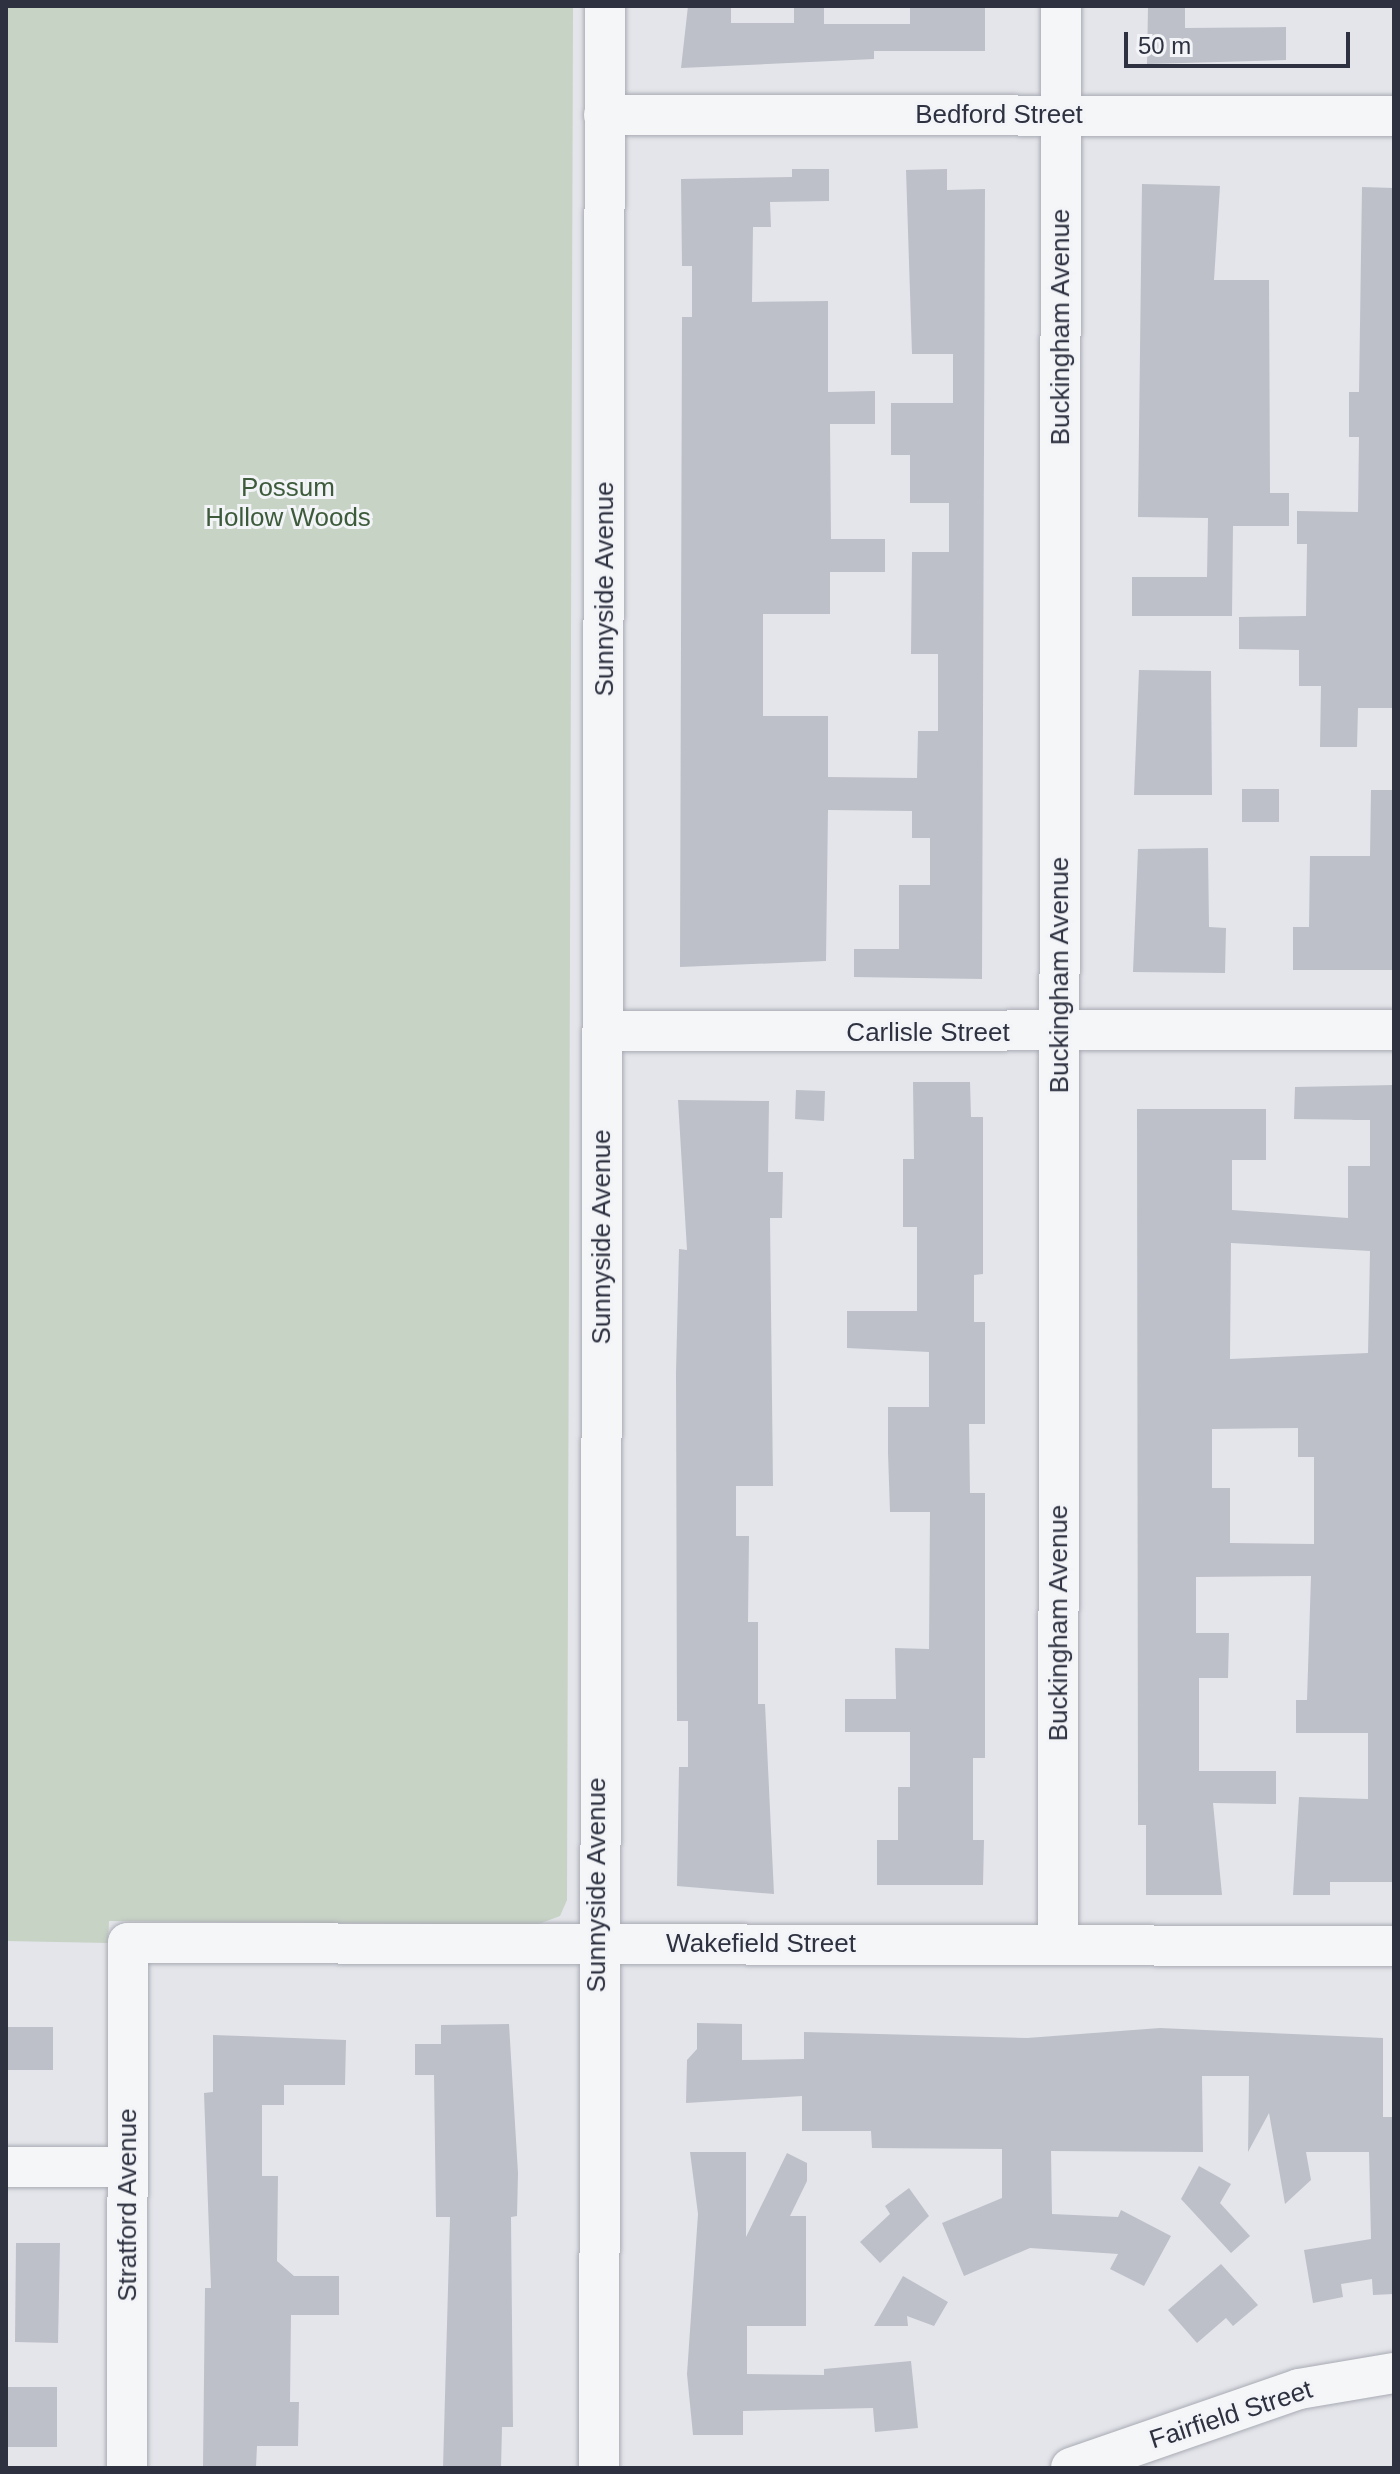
<!DOCTYPE html>
<style>
body{margin:0}
#map{position:relative;width:1400px;height:2474px;overflow:hidden;background:#e3e5ea;font-family:Helvetica,sans-serif}
div>[style]{position:absolute}
.green>*{inset:0;background:#c7d3c5}
.building>*{inset:0;background:#bec0c9}
.roads{filter:drop-shadow(0 0 2px #a9abb4) drop-shadow(0 0 2px #a9abb4)}
.minor>*{height:40px;margin:-20px;padding:0 20px;transform-origin:20px;border-radius:20px;background:#f5f6f8}
span{translate:-50% -50%;white-space:nowrap;text-align:center;line-height:1.15;-webkit-text-stroke:6px #f3f4f7;paint-order:stroke}
.street-label{font-size:26px;color:#2d3140}
.park-label{font-size:26px;color:#3d5b3b}
.frame{position:absolute;inset:0;border:8px solid #2d3140;pointer-events:none}
.scale{position:absolute;left:1124px;top:32px;width:226px;height:36px;box-sizing:border-box;border:4px solid #2d3140;border-top:0;padding-left:10px;font-size:24px;line-height:28px;white-space:nowrap;color:#2d3140;-webkit-text-stroke:6px #f3f4f7;paint-order:stroke}
</style>
<div id="map">
<div class="green">
<i style="clip-path:polygon(6px 6px,573px 6px,567px 1900px,560px 1916px,536px 1925px,109px 1921px,108px 1943px,6px 1941px)"></i>
</div>
<div class="building">
<i style="clip-path:polygon(688px 6px,731px 6px,731px 23px,794px 23px,794px 6px,824px 6px,824px 24px,910px 24px,910px 7px,985px 7px,985px 51px,874px 51px,874px 59px,681px 68px)"></i>
<i style="clip-path:polygon(1148px 6px,1185px 6px,1185px 28px,1286px 27px,1286px 60px,1147px 64px)"></i>
<i style="clip-path:polygon(792px 169px,829px 169px,829px 201px,770px 202px,771px 227px,753px 227px,752px 302px,828px 301px,828px 392px,875px 391px,875px 424px,830px 424px,831px 539px,885px 539px,885px 572px,830px 572px,830px 614px,763px 614px,763px 716px,828px 716px,828px 777px,917px 778px,918px 731px,938px 731px,938px 654px,911px 654px,912px 552px,949px 552px,949px 503px,910px 503px,910px 455px,891px 455px,891px 403px,953px 403px,953px 354px,912px 354px,906px 170px,947px 169px,947px 190px,985px 189px,982px 979px,854px 977px,854px 949px,899px 949px,899px 885px,930px 885px,930px 838px,912px 838px,912px 811px,828px 810px,826px 961px,680px 967px,682px 317px,692px 317px,692px 266px,682px 266px,681px 179px,792px 177px)"></i>
<i style="clip-path:polygon(1142px 184px,1220px 186px,1214px 280px,1269px 280px,1270px 493px,1289px 493px,1289px 526px,1233px 526px,1232px 616px,1132px 616px,1132px 577px,1207px 577px,1208px 518px,1138px 517px)"></i>
<i style="clip-path:polygon(1362px 187px,1394px 188px,1394px 708px,1358px 708px,1357px 747px,1320px 747px,1321px 686px,1299px 686px,1299px 650px,1239px 649px,1239px 617px,1306px 616px,1307px 544px,1297px 544px,1297px 511px,1358px 512px,1359px 437px,1349px 437px,1349px 392px,1359px 392px)"></i>
<i style="clip-path:polygon(1139px 670px,1211px 671px,1212px 795px,1134px 795px)"></i>
<i style="clip-path:polygon(1242px 789px,1279px 789px,1279px 822px,1242px 822px)"></i>
<i style="clip-path:polygon(1371px 790px,1394px 790px,1394px 970px,1293px 970px,1293px 927px,1309px 927px,1310px 856px,1370px 856px)"></i>
<i style="clip-path:polygon(1208px 848px,1209px 927px,1226px 928px,1225px 973px,1133px 972px,1138px 849px)"></i>
<i style="clip-path:polygon(913px 1082px,970px 1082px,971px 1117px,983px 1117px,983px 1274px,974px 1275px,974px 1322px,985px 1322px,985px 1424px,969px 1424px,970px 1493px,985px 1493px,985px 1758px,973px 1758px,973px 1840px,984px 1840px,983px 1885px,877px 1885px,877px 1840px,898px 1840px,898px 1787px,910px 1787px,910px 1732px,845px 1732px,845px 1699px,896px 1699px,895px 1648px,929px 1649px,930px 1512px,890px 1512px,888px 1453px,888px 1407px,929px 1407px,929px 1352px,847px 1348px,847px 1311px,917px 1311px,917px 1227px,903px 1227px,903px 1159px,914px 1159px)"></i>
<i style="clip-path:polygon(evenodd,1394px 1085px,1394px 1882px,1330px 1882px,1330px 1895px,1293px 1895px,1299px 1797px,1368px 1799px,1368px 1733px,1296px 1733px,1296px 1700px,1307px 1700px,1311px 1576px,1196px 1577px,1196px 1633px,1229px 1633px,1228px 1678px,1199px 1678px,1199px 1771px,1276px 1771px,1276px 1804px,1213px 1803px,1222px 1895px,1146px 1895px,1146px 1825px,1138px 1825px,1137px 1109px,1266px 1109px,1266px 1160px,1232px 1160px,1232px 1210px,1348px 1218px,1348px 1166px,1370px 1166px,1370px 1120px,1294px 1119px,1295px 1087px,1394px 1085px,1231px 1243px,1370px 1251px,1368px 1353px,1230px 1359px,1231px 1243px,1394px 1085px,1298px 1428px,1298px 1457px,1314px 1457px,1314px 1544px,1230px 1543px,1230px 1488px,1212px 1488px,1212px 1429px,1298px 1428px)"></i>
<i style="clip-path:polygon(796px 1090px,825px 1091px,824px 1121px,795px 1119px)"></i>
<i style="clip-path:polygon(678px 1100px,769px 1101px,768px 1172px,783px 1172px,782px 1218px,770px 1218px,773px 1486px,736px 1486px,736px 1536px,749px 1536px,748px 1622px,758px 1622px,758px 1704px,765px 1704px,774px 1894px,677px 1886px,679px 1767px,688px 1767px,688px 1721px,677px 1721px,676px 1372px,679px 1249px,687px 1250px)"></i>
<i style="clip-path:polygon(697px 2023px,742px 2024px,742px 2060px,804px 2059px,804px 2032px,1027px 2038px,1160px 2028px,1383px 2038px,1383px 2117px,1394px 2117px,1394px 2294px,1373px 2295px,1372px 2279px,1341px 2284px,1343px 2297px,1313px 2303px,1304px 2250px,1371px 2239px,1369px 2152px,1306px 2152px,1311px 2180px,1285px 2204px,1269px 2113px,1248px 2152px,1249px 2076px,1202px 2076px,1203px 2152px,1051px 2151px,1052px 2214px,1118px 2217px,1121px 2210px,1171px 2236px,1144px 2286px,1110px 2269px,1118px 2254px,1030px 2248px,964px 2276px,942px 2223px,1002px 2198px,1002px 2149px,872px 2148px,871px 2131px,802px 2131px,802px 2096px,686px 2103px,687px 2060px,697px 2049px)"></i>
<i style="clip-path:polygon(509px 2024px,518px 2173px,517px 2216px,511px 2217px,513px 2427px,502px 2427px,501px 2468px,443px 2468px,450px 2217px,436px 2217px,434px 2075px,415px 2075px,415px 2044px,441px 2044px,441px 2025px)"></i>
<i style="clip-path:polygon(6px 2027px,53px 2027px,53px 2070px,6px 2070px)"></i>
<i style="clip-path:polygon(213px 2035px,346px 2040px,345px 2085px,284px 2085px,284px 2105px,262px 2105px,262px 2176px,278px 2176px,277px 2261px,294px 2276px,339px 2276px,339px 2315px,291px 2315px,290px 2402px,299px 2402px,298px 2446px,257px 2446px,256px 2467px,203px 2466px,205px 2288px,211px 2288px,204px 2093px,213px 2092px)"></i>
<i style="clip-path:polygon(690px 2152px,746px 2152px,746px 2237px,787px 2153px,807px 2163px,807px 2181px,790px 2216px,806px 2216px,806px 2326px,747px 2326px,747px 2374px,824px 2375px,824px 2369px,911px 2361px,918px 2428px,875px 2432px,873px 2408px,743px 2411px,743px 2435px,693px 2435px,687px 2374px,698px 2214px)"></i>
<i style="clip-path:polygon(1199px 2166px,1231px 2184px,1220px 2203px,1250px 2236px,1231px 2253px,1181px 2199px)"></i>
<i style="clip-path:polygon(909px 2188px,929px 2216px,880px 2263px,860px 2242px,890px 2214px,885px 2206px)"></i>
<i style="clip-path:polygon(16px 2243px,60px 2243px,58px 2343px,15px 2342px)"></i>
<i style="clip-path:polygon(1221px 2264px,1258px 2305px,1233px 2326px,1226px 2318px,1197px 2343px,1168px 2310px)"></i>
<i style="clip-path:polygon(903px 2276px,948px 2302px,934px 2326px,907px 2316px,908px 2326px,874px 2326px)"></i>
<i style="clip-path:polygon(6px 2387px,57px 2387px,57px 2447px,6px 2447px)"></i>
</div>
<div class="roads">
<div class="minor">
<i style="left:604px;top:115px;width:790px;rotate:0.07deg"></i>
<i style="left:605px;top:1031px;width:789px;rotate:-0.07deg"></i>
<i style="left:1058px;top:1944px;width:1938px;rotate:-89.91deg"></i>
<i style="left:6px;top:2167px;width:122px"></i>
<i style="left:127px;top:2468px;width:525px;rotate:-89.89deg"></i>
<i style="left:128px;top:1943px;width:1266px;rotate:0.14deg"></i>
<i style="left:599px;top:2468px;width:2462px;rotate:-89.86deg"></i>
<i style="left:1071px;top:2468px;width:241px;rotate:-19.1deg"></i>
<i style="left:1299px;top:2389px;width:96px;rotate:-9.6deg"></i>
</div>
</div>
<div class="street-label">
<span style="left:999px;top:115px">Bedford Street</span>
<span style="left:1061px;top:327px;rotate:-90deg">Buckingham Avenue</span>
<span style="left:605px;top:589px;rotate:-90deg">Sunnyside Avenue</span>
<span style="left:1060px;top:975px;rotate:-90deg">Buckingham Avenue</span>
<span style="left:928px;top:1033px">Carlisle Street</span>
<span style="left:602px;top:1237px;rotate:-90deg">Sunnyside Avenue</span>
<span style="left:1059px;top:1623px;rotate:-90deg">Buckingham Avenue</span>
<span style="left:597px;top:1885px;rotate:-90deg">Sunnyside Avenue</span>
<span style="left:761px;top:1944px">Wakefield Street</span>
<span style="left:128px;top:2205px;rotate:-90deg">Stratford Avenue</span>
<span style="left:1231px;top:2415px;rotate:-18deg">Fairfield Street</span>
</div>
<div class="park-label">
<span style="left:288px;top:503px">Possum<br>Hollow Woods</span>
</div>
<div class="frame"></div>
<div class="scale">50 m</div>
</div>
